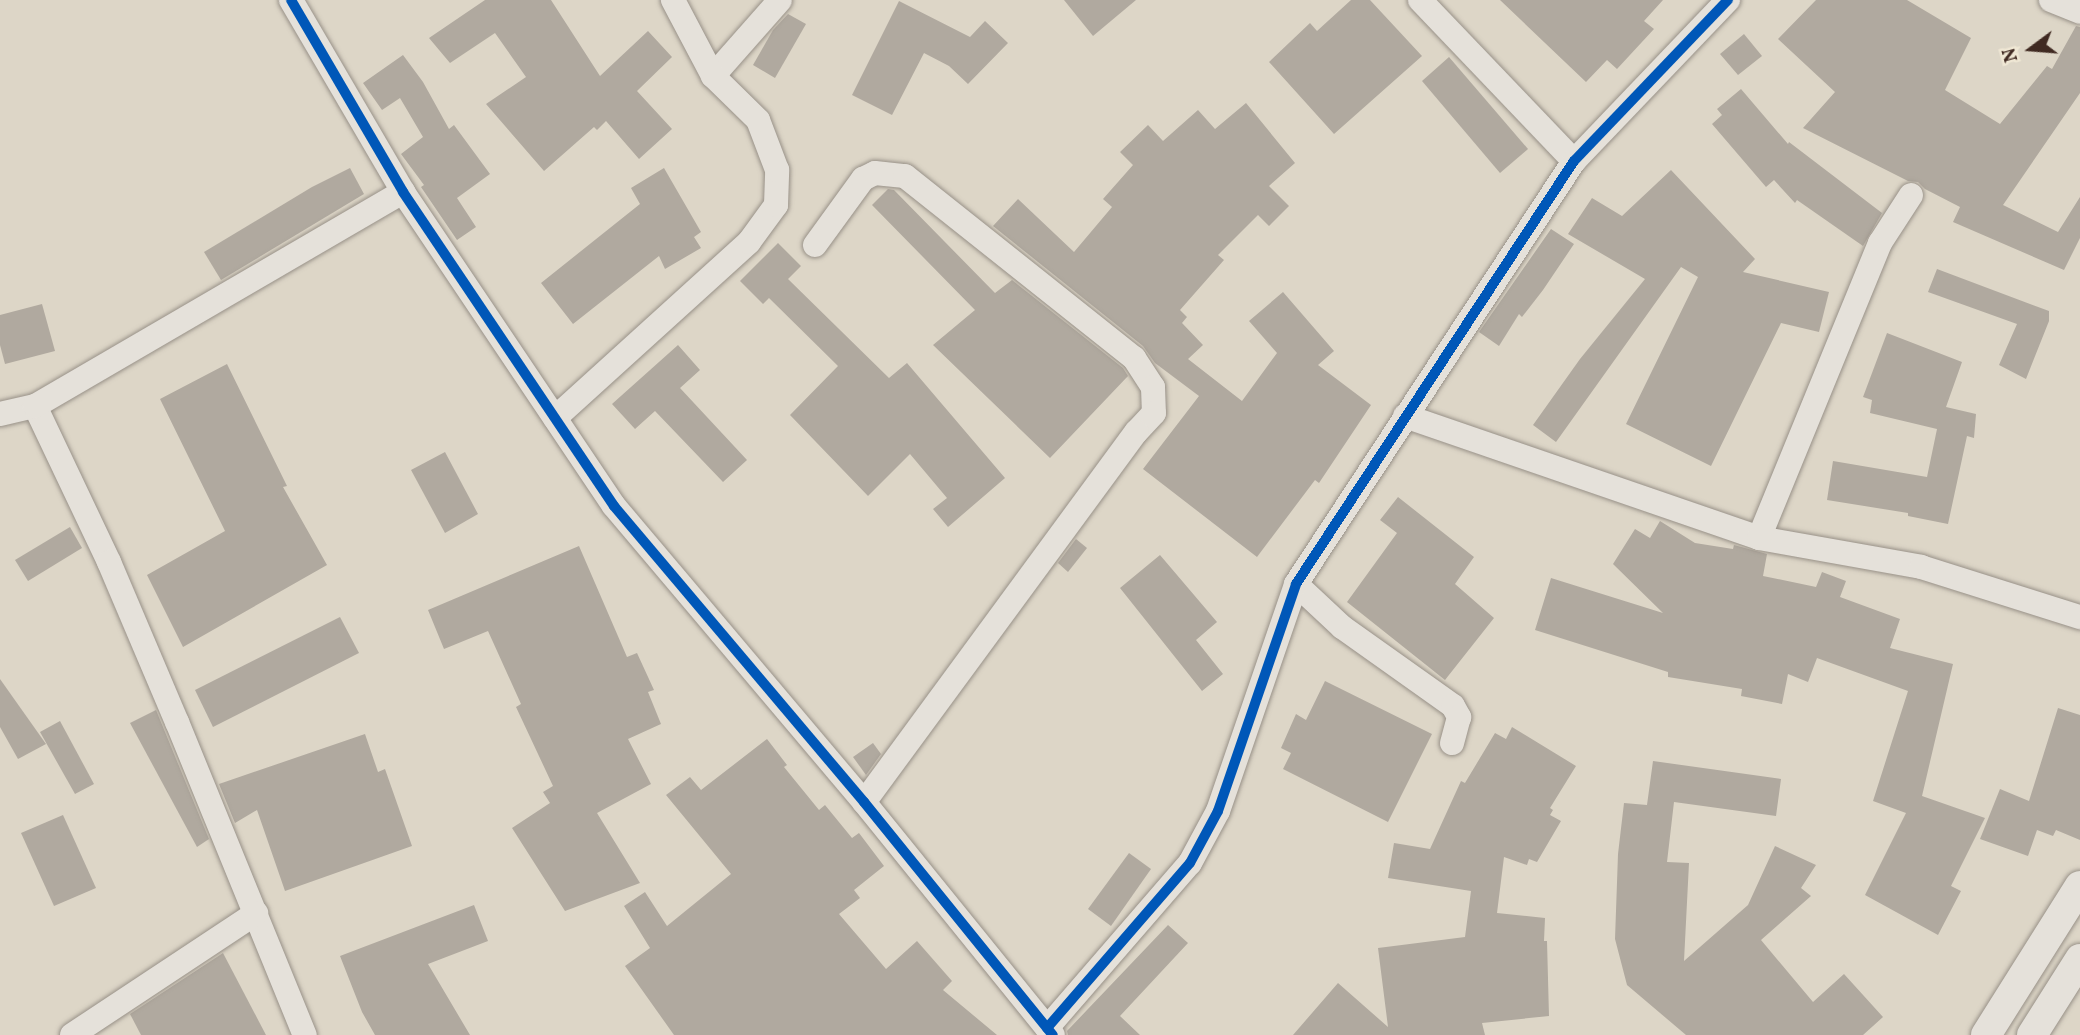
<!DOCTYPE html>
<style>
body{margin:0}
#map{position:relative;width:2080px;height:1035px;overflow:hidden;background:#ddd6c7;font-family:Vollkorn,serif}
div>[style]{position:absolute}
.building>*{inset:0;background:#b0a99f}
.roads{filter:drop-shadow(0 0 2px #989188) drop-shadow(0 0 2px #989188)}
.minor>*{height:24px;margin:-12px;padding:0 12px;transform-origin:12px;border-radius:12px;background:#e5e1da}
.tertiary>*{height:30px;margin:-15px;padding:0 15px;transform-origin:15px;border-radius:15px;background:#e5e1da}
.cycleway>*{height:10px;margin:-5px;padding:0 5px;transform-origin:5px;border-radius:5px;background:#0057b8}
span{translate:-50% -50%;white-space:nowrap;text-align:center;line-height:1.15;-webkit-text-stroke:5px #efe7d4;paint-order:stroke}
.north{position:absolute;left:1996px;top:14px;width:70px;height:70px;-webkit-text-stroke:5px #efe7d4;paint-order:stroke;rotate:254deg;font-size:19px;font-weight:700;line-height:28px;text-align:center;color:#402a22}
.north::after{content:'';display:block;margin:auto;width:24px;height:32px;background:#402a22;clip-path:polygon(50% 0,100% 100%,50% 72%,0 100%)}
</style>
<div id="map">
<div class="building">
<i style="clip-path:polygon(485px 0,551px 0,600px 76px,648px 31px,672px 57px,637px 91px,672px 129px,639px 159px,606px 121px,597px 130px,594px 127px,544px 171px,486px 104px,526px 77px,495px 33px,450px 63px,429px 38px)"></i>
<i style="clip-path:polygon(1064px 0,1136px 0,1093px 36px)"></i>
<i style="clip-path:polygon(1351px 0,1370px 0,1422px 56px,1334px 134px,1269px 62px,1310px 23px,1317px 31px)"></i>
<i style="clip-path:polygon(1500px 0,1663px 0,1644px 21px,1654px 29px,1617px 69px,1607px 60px,1586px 82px)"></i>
<i style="clip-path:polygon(1816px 0,1907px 0,1971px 38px,1945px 90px,2000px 124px,2047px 66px,2052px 69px,2076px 26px,2080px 27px,2080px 93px,2003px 205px,2058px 232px,2080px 197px,2080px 238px,2064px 270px,1953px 222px,1960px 207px,1925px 189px,1918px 182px,1908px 181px,1803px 128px,1835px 92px,1778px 39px)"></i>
<i style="clip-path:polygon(899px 1px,970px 37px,985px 21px,1008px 43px,968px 84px,949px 66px,924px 53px,892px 115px,852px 95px)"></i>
<i style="clip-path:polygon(788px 14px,806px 24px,775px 78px,753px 65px,773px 30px)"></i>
<i style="clip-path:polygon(1744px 34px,1762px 56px,1738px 75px,1720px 54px)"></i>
<i style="clip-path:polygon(403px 55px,423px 82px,449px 129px,454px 125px,490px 174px,457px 198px,476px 227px,457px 240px,421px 187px,424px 185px,401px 154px,423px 137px,400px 98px,382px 110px,363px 83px)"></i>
<i style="clip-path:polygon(1449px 57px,1528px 149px,1500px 173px,1422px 81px)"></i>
<i style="clip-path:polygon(1741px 89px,1788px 144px,1789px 142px,1882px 213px,1863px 246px,1797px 200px,1795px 203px,1774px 180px,1766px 187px,1712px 124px,1722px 115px,1717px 109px)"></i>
<i style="clip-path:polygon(1246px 103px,1295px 163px,1269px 186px,1289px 206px,1269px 226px,1258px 215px,1218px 255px,1224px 260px,1180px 310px,1187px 317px,1182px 323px,1203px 345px,1188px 359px,1242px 401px,1277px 353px,1249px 321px,1283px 292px,1334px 351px,1318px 365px,1371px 405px,1319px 483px,1315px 480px,1257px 557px,1143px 469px,1199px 396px,1155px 363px,1143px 346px,993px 226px,1018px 199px,1074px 252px,1112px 207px,1103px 199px,1133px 165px,1120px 152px,1148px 125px,1163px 141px,1198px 110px,1215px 129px)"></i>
<i style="clip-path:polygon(350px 168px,364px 194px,221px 280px,204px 252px,312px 187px)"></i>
<i style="clip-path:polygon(664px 168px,701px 232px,694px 237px,701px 248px,665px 269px,659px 256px,573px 324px,541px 283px,640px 204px,631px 188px)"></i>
<i style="clip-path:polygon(1671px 170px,1755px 259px,1743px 272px,1829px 292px,1819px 332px,1781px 323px,1711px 466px,1626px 424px,1698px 277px,1681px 267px,1556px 442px,1533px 425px,1580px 359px,1645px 279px,1568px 234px,1592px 198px,1622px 216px)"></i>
<i style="clip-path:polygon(888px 189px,894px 190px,995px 293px,1012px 280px,1123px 368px,1128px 376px,1050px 458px,933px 345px,975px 310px,872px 205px)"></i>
<i style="clip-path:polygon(1551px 229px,1574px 244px,1543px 290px,1522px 317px,1519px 314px,1499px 346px,1479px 332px)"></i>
<i style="clip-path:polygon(778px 243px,801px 266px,788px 279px,889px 378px,907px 363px,1005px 478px,948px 527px,933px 509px,947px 498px,910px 454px,868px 496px,790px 415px,838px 366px,769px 298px,763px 304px,740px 281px)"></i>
<i style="clip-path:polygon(1937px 269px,2049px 311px,2049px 321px,2026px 379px,1999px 365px,2017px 324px,1928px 292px)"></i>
<i style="clip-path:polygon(42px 304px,55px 351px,5px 364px,0 345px,0 315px)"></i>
<i style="clip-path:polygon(1887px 333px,1962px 362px,1946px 407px,1976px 414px,1974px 438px,1967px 436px,1948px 524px,1908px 516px,1908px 513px,1827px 500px,1833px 461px,1927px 477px,1937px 429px,1870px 413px,1872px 400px,1863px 397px)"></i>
<i style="clip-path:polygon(678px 345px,700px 370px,680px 388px,747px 460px,723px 482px,655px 411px,635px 429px,612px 404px)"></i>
<i style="clip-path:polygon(227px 364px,287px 486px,283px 487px,327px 565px,183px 647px,147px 575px,225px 531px,160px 399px)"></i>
<i style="clip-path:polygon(445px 452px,478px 514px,445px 533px,411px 470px)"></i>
<i style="clip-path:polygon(1398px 497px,1474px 557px,1455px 584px,1494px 618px,1445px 680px,1347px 602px,1397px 533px,1380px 520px)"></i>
<i style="clip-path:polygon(1660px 521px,1695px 543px,1733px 549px,1734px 545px,1767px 554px,1763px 576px,1816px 587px,1822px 572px,1846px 581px,1840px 597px,1900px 619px,1890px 648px,1953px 664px,1922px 796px,1985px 818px,1951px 886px,1961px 891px,1938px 935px,1865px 895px,1906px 813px,1873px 801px,1908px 691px,1817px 658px,1808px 682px,1788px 674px,1782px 704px,1741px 696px,1742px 689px,1668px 677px,1668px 672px,1535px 630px,1551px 578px,1663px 613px,1613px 564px,1635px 529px,1650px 538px)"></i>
<i style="clip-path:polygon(70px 527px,82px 548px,28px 581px,15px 560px)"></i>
<i style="clip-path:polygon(1076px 539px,1087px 548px,1068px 572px,1058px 563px)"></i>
<i style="clip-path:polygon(579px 546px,627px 657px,637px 653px,654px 690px,648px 692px,661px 724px,628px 739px,651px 784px,597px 813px,640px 883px,565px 911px,512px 828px,550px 803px,543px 792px,553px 786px,516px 707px,521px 704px,488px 631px,444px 649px,428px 610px)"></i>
<i style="clip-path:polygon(1160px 555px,1217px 622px,1196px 640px,1223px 674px,1202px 691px,1120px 588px)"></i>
<i style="clip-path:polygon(340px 617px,359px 653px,213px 727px,195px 690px)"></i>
<i style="clip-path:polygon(0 679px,46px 744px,18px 759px,0 727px)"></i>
<i style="clip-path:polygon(1325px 681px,1432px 734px,1388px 822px,1283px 769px,1291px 753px,1281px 748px,1296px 714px,1306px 720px)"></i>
<i style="clip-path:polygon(2058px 708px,2080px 715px,2080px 840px,2056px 830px,2053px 836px,2037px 830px,2028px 856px,1980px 839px,2000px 789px,2029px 801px)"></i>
<i style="clip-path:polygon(156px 710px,209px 839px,197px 847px,130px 723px)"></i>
<i style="clip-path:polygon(60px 721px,94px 784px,75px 794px,40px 732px)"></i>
<i style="clip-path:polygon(1512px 727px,1576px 766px,1550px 808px,1553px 810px,1550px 815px,1561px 821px,1537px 862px,1529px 859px,1527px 865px,1504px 857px,1497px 913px,1545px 918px,1544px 941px,1547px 941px,1549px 1016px,1482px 1023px,1485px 1035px,1293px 1035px,1338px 983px,1388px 1027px,1378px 948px,1465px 937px,1471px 891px,1388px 878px,1394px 843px,1430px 849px,1461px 781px,1465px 783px,1495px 733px,1506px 739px)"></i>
<i style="clip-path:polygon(365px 734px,378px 772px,385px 769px,412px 846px,285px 891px,257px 810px,235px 823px,219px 784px)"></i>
<i style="clip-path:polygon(767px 739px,787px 765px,784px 767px,819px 810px,825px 805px,852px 838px,859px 833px,884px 866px,854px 890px,860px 898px,839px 914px,886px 969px,917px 941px,952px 981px,943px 990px,997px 1035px,674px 1035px,625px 966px,650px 948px,624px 906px,645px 892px,667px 926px,731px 874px,666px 795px,690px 777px,701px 790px)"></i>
<i style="clip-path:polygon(873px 743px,881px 754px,866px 775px,853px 757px)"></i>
<i style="clip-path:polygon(1653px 761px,1781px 779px,1776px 816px,1674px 802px,1667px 862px,1689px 863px,1684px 961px,1748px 905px,1775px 846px,1816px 865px,1801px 888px,1811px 896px,1761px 940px,1813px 1002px,1844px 974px,1883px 1017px,1863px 1035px,1686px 1035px,1627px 985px,1615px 939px,1618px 854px,1624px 803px,1647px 805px)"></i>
<i style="clip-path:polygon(63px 815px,96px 888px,54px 906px,21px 833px)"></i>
<i style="clip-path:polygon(1129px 853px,1151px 869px,1111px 926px,1088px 909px)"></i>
<i style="clip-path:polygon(474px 905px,488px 941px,428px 964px,470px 1035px,375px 1035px,362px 1012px,340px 956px)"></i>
<i style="clip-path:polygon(1168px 925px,1188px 943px,1120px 1016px,1140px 1035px,1068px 1035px,1067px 1031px)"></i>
<i style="clip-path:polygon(223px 953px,266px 1035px,141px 1035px,130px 1014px)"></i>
</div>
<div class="roads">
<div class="minor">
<i style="left:291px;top:0;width:222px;rotate:59.7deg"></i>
<i style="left:403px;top:192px;width:378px;rotate:56.1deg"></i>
<i style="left:614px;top:506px;width:387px;rotate:49.8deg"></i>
<i style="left:864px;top:802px;width:300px;rotate:51deg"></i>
<i style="left:1420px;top:0;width:223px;rotate:46.3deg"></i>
<i style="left:2051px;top:0;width:31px;rotate:22deg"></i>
<i style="left:713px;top:76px;width:101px;rotate:-48.6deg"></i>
<i style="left:815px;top:245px;width:82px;rotate:-54deg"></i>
<i style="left:863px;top:179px;width:13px;rotate:-27deg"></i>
<i style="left:875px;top:173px;width:30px;rotate:6deg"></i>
<i style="left:905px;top:176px;width:293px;rotate:38.5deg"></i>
<i style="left:1134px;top:358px;width:35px;rotate:57deg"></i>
<i style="left:1153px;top:387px;width:26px;rotate:88deg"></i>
<i style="left:1154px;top:413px;width:26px;rotate:133deg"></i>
<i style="left:1136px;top:432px;width:459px;rotate:126.3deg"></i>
<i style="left:35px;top:406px;width:173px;rotate:64.6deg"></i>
<i style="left:109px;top:562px;width:174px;rotate:67deg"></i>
<i style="left:177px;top:722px;width:338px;rotate:67.8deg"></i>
<i style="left:0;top:414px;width:36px;rotate:-13deg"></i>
<i style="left:35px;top:406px;width:426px;rotate:-30.2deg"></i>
<i style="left:1405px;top:416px;width:374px;rotate:19deg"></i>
<i style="left:1759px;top:538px;width:165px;rotate:10.1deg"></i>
<i style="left:1921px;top:567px;width:167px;rotate:17.5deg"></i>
<i style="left:555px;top:418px;width:262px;rotate:-42.2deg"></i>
<i style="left:749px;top:242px;width:46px;rotate:-53.9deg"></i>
<i style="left:776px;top:205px;width:35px;rotate:-88deg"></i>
<i style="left:777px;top:170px;width:53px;rotate:-110.8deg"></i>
<i style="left:758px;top:120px;width:63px;rotate:-135.6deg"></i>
<i style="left:713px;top:76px;width:86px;rotate:-117.8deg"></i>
<i style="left:1759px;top:538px;width:319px;rotate:-67.7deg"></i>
<i style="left:1880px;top:243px;width:57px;rotate:-57.1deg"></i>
<i style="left:1296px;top:584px;width:63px;rotate:43.1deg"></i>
<i style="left:1342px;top:627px;width:136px;rotate:35.4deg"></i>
<i style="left:1453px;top:706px;width:13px;rotate:61deg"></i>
<i style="left:1459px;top:717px;width:27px;rotate:105deg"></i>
<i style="left:1047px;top:1028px;width:218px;rotate:-49.1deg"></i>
<i style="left:1190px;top:863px;width:59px;rotate:-61.7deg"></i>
<i style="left:1218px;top:811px;width:240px;rotate:-71deg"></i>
<i style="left:1296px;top:584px;width:506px;rotate:-56.69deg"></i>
<i style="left:1574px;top:161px;width:223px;rotate:-46.3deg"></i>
<i style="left:72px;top:1035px;width:221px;rotate:-33.5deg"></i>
</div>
<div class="tertiary">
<i style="left:1986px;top:1035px;width:176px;rotate:-57.8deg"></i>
<i style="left:2032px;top:1035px;width:90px;rotate:-57.7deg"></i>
</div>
</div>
<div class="cycleway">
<i style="left:291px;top:0;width:222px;rotate:59.7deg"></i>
<i style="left:403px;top:192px;width:378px;rotate:56.1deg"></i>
<i style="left:614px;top:506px;width:387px;rotate:49.8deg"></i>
<i style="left:864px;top:802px;width:300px;rotate:51deg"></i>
<i style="left:1047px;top:1028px;width:218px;rotate:-49.1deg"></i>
<i style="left:1190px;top:863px;width:59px;rotate:-61.7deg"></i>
<i style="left:1218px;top:811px;width:240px;rotate:-71deg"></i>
<i style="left:1296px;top:584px;width:506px;rotate:-56.69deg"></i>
<i style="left:1574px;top:161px;width:223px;rotate:-46.3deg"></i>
</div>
<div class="north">N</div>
</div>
